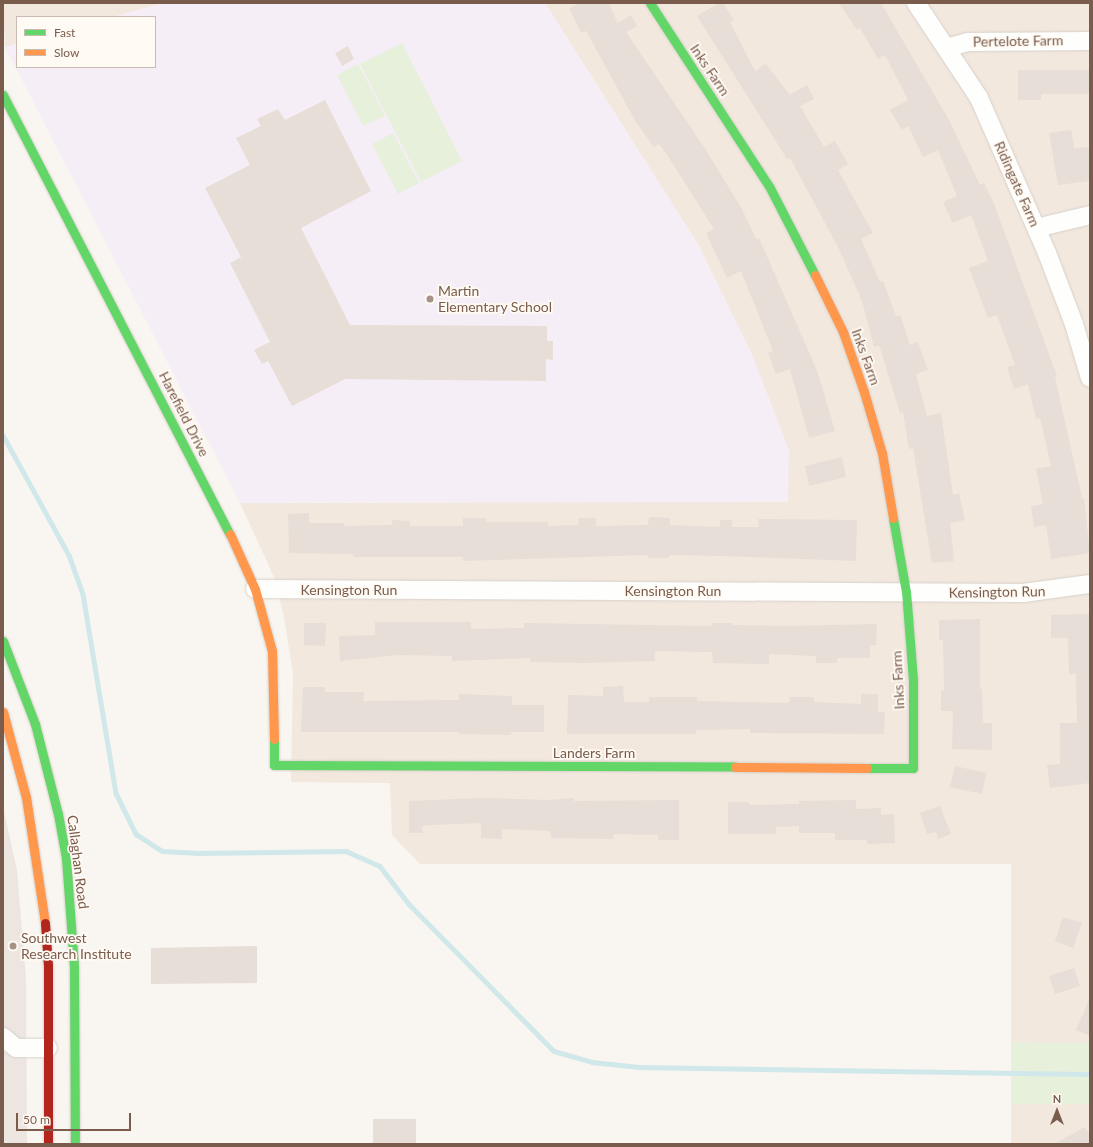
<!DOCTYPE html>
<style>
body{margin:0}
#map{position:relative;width:1093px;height:1147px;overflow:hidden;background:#f9f5f0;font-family:Lato,sans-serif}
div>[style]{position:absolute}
.residential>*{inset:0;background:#f2e8de}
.industrial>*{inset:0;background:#ede5e0}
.education>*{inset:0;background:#f6eef6}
.green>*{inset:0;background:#e7f0db}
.stream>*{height:4.5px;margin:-2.25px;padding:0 2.25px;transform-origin:2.25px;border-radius:2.25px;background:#d0e8ea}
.building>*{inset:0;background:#e6ded7}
.roads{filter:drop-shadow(0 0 1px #d7d1cb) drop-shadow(0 0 1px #d7d1cb)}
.street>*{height:18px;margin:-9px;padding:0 9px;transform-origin:9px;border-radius:9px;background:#fefefd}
.fast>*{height:9px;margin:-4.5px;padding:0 4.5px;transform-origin:4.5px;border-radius:4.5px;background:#63d668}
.slow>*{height:9px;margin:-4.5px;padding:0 4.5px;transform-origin:4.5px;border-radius:4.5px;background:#ff974d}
.jam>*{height:9px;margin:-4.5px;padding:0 4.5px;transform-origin:4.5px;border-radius:4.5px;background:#b3261e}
.dots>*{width:11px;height:11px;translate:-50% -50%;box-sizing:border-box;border:2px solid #fffaf3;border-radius:50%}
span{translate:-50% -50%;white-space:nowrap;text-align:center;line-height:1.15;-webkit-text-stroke:3.5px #fffaf3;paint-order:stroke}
.street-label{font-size:14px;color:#7a5c4d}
.poi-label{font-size:14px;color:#7a5c4d}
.left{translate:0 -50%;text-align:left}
.frame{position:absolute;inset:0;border:4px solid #7a5c4d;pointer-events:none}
.legend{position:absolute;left:16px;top:16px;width:140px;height:52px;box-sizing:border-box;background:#fffaf3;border:1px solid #cabbb1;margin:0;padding:5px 7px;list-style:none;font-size:12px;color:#7a5c4d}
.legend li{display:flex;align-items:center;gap:8px;height:20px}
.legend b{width:20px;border:1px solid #cabbb1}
.north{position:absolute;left:1037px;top:1091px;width:40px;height:40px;-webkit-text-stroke:3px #fffaf3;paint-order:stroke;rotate:0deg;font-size:11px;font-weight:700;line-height:16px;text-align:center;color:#7a5c4d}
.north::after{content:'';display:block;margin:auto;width:14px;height:18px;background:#7a5c4d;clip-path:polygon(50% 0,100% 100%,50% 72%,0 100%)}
.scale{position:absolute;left:16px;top:1113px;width:115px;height:18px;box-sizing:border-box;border:2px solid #7a5c4d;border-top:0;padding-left:5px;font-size:12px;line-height:14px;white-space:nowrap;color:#7a5c4d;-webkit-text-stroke:3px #fffaf3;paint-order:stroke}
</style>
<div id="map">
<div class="residential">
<i style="clip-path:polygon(3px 3px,163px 3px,113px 17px,17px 17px,17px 44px,5px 47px)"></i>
<i style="clip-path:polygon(545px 3px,1090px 3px,1090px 1144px,1011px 1144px,1011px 864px,420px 864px,392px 835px,390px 783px,291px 782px,293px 674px,284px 617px,274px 577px,240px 503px,788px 501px,699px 246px)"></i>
</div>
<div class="industrial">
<i style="clip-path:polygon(3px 807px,17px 870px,26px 979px,27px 1144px,3px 1144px)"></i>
</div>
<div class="education">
<i style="clip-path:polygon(163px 3px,545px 3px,699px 246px,751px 352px,789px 450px,788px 502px,240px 503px,5px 47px,17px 44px,17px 67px,155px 67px,155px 17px,113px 17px)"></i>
</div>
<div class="green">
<i style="clip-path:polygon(402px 43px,462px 161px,421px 182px,360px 64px)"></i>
<i style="clip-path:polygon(358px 64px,385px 116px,363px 126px,337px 75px)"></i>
<i style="clip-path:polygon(393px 133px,419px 183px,398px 194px,372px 144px)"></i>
<i style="clip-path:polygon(1011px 1042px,1090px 1043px,1090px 1104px,1011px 1104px)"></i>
</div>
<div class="stream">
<i style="left:3px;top:435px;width:137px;rotate:61.2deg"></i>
<i style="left:69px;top:555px;width:41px;rotate:70.3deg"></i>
<i style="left:83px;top:594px;width:202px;rotate:80.6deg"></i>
<i style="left:116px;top:793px;width:46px;rotate:64deg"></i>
<i style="left:136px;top:834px;width:31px;rotate:33deg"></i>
<i style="left:162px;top:851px;width:33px;rotate:3deg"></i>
<i style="left:195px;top:853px;width:151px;rotate:-0.8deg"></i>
<i style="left:346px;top:851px;width:37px;rotate:24deg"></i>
<i style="left:380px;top:866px;width:48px;rotate:52.7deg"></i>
<i style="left:409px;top:904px;width:206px;rotate:45.4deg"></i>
<i style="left:554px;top:1051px;width:40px;rotate:16deg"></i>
<i style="left:592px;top:1062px;width:47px;rotate:6.1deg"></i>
<i style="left:639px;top:1067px;width:451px;rotate:0.9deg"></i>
</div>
<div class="building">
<i style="clip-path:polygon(579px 3px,608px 3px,618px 23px,631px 15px,637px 26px,626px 32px,704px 147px,742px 209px,756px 239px,759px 238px,818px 373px,835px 431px,809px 438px,790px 369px,776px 374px,768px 353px,773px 351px,741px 271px,727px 278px,706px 233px,714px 229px,664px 150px,659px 144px,654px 147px,636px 122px,586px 31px,581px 33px,569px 8px)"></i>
<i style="clip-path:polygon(719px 3px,723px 3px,734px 20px,730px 22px,755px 71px,766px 64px,790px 95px,807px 85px,814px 99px,800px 106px,824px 147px,835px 141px,848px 164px,838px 170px,873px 233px,861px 239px,880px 282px,883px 281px,896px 316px,900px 315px,910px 345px,918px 342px,928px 370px,916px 374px,927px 416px,941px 413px,953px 495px,959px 493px,965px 520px,950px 523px,954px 561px,932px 563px,913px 448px,909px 449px,903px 412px,900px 413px,879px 345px,874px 347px,862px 301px,839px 249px,790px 158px,787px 159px,697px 16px)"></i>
<i style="clip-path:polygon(839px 3px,881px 3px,949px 120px,980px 185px,984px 183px,994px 204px,1057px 376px,1055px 377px,1082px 498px,1084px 498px,1090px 553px,1051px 559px,1046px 525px,1034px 527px,1031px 506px,1043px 504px,1036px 469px,1051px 466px,1040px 418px,1036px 419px,1028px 384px,1014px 389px,1007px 367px,1015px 365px,997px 315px,988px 318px,969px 268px,988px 261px,971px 215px,953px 223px,943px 202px,957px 196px,938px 150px,923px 157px,908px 126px,902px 130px,890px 110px,908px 100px,885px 55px,878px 59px,860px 28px,857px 30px)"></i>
<i style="clip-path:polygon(348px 46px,354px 59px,342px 66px,335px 53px)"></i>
<i style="clip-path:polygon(1018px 70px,1090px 70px,1090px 94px,1041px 94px,1041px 100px,1018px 100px)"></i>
<i style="clip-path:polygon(325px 100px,371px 191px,301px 228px,350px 325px,547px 326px,547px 341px,553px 341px,553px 360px,546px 359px,546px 381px,345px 379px,292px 406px,268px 361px,262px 364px,254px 350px,270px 342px,230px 263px,241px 257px,205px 188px,250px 165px,236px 138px,261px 126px,257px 119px,278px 109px,285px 120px)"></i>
<i style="clip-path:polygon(1071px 130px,1074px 148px,1090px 147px,1090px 181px,1058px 185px,1049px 133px)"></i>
<i style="clip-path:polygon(842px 457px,846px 477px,809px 486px,805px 466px)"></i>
<i style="clip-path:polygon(309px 513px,309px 523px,344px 523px,344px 526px,392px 525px,392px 520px,410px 521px,410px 526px,463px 526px,463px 518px,486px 518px,486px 522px,548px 522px,548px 526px,578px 525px,579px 518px,596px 518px,596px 526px,648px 525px,649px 517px,670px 518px,670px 525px,720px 527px,720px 520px,732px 520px,732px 527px,759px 527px,758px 519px,857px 520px,856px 561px,720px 556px,669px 555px,669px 558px,648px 558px,648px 555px,463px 561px,463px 557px,353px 557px,353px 554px,289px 553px,288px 514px)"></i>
<i style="clip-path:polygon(1090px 614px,1090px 783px,1050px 788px,1047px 765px,1060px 764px,1060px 723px,1077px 723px,1076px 674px,1069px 674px,1068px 638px,1051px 638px,1051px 615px)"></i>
<i style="clip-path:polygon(980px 619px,980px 689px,982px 689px,983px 723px,992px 723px,992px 750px,952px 749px,953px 711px,941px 711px,941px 690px,944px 690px,943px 640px,939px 640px,939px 620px)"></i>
<i style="clip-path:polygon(375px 622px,471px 622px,471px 629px,524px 628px,524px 623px,712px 626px,712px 623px,733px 623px,733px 625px,787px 626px,877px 624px,876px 645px,870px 645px,870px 658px,837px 658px,837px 663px,816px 663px,816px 656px,769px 654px,769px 664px,713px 663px,712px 652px,655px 651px,655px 661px,584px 663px,530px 662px,530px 658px,452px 661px,452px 656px,398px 655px,340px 661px,339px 636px,375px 635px)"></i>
<i style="clip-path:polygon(304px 623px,326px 623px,325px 646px,304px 645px)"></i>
<i style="clip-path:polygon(623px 686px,624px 702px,649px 702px,649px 697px,697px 697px,697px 701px,789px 703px,790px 697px,814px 697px,814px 702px,861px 704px,861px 694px,878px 694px,878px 712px,885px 712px,884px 734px,750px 733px,750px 729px,696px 730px,696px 734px,567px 734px,568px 695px,603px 696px,603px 687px)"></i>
<i style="clip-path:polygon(303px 687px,325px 687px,325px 692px,364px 692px,363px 701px,459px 700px,459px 694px,512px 696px,512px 705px,544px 705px,544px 732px,511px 732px,511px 735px,459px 734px,459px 732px,301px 732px)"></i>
<i style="clip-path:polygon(955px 766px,986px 773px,982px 794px,950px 787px)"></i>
<i style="clip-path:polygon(482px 798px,550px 800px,574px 798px,574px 801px,679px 800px,679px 840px,658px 840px,658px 835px,613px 834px,613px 839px,551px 838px,550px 831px,502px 829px,502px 839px,481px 838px,481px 823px,431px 825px,422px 826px,423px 833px,409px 833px,409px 801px)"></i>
<i style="clip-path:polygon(856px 800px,856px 809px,881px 808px,881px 815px,894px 814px,895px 843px,867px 844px,867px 840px,835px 840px,835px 833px,799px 833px,799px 826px,776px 827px,776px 834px,728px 834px,728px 802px,749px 802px,749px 805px,799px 804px,799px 801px)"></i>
<i style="clip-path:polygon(940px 806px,951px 834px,938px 839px,936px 832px,927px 834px,920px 813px)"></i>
<i style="clip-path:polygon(1063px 917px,1082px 923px,1073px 948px,1055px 941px)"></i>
<i style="clip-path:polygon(257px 946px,257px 983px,151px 984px,151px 948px)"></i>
<i style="clip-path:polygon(1074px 968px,1080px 986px,1055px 994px,1049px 976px)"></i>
<i style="clip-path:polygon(1090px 998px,1090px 1036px,1076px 1030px)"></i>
<i style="clip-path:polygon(373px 1119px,416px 1119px,416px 1144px,373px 1144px)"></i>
<i style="clip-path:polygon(1085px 1127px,1090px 1136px,1090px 1144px,1054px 1144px)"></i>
</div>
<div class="roads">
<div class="street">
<i style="left:916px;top:3px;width:114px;rotate:56.4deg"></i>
<i style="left:979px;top:98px;width:169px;rotate:66.3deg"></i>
<i style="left:1047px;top:253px;width:76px;rotate:69.2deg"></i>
<i style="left:1074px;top:324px;width:56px;rotate:73.5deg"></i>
<i style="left:947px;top:48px;width:22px;rotate:-16deg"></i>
<i style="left:968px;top:42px;width:122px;rotate:-0.5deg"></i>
<i style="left:1036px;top:228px;width:56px;rotate:-13.5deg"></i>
<i style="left:255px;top:589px;width:768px;rotate:0.3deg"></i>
<i style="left:1023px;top:593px;width:68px;rotate:-7.7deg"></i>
<i style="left:3px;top:1037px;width:17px;rotate:40deg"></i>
<i style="left:16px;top:1048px;width:32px"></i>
</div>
<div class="fast">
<i style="left:650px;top:3px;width:218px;rotate:57deg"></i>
<i style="left:769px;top:186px;width:100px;rotate:62.7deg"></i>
<i style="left:3px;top:95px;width:494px;rotate:62.7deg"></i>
<i style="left:3px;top:641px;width:89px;rotate:68.9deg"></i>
<i style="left:35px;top:724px;width:93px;rotate:75.7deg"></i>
<i style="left:58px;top:814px;width:45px;rotate:79.7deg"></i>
<i style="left:66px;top:858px;width:109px;rotate:85.8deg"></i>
<i style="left:74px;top:967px;width:177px;rotate:89.7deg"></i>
<i style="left:274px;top:739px;width:26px;rotate:90deg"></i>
<i style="left:274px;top:765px;width:461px;rotate:0.2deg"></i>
<i style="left:867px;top:768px;width:46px"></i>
<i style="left:913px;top:768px;width:88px;rotate:-90deg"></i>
<i style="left:913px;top:680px;width:88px;rotate:-94.5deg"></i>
<i style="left:906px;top:592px;width:75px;rotate:-100deg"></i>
</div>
<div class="slow">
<i style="left:815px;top:275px;width:64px;rotate:63.8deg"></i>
<i style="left:843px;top:332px;width:64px;rotate:70.7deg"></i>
<i style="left:864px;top:392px;width:64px;rotate:73.6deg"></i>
<i style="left:882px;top:453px;width:66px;rotate:80.4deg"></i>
<i style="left:230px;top:534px;width:60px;rotate:65.6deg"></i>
<i style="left:255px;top:589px;width:64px;rotate:74.7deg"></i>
<i style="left:272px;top:651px;width:88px;rotate:88.7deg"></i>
<i style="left:3px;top:712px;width:88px;rotate:74.9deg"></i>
<i style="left:26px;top:797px;width:127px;rotate:81.4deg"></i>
<i style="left:735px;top:767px;width:132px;rotate:0.4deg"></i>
</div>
<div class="jam">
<i style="left:45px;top:923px;width:43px;rotate:86deg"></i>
<i style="left:48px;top:966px;width:178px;rotate:90deg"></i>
</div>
</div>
<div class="dots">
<i style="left:430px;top:299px;background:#a69286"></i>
<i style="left:13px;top:946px;background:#a69286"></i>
</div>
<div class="street-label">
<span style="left:1018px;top:41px;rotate:-1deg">Pertelote Farm</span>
<span style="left:710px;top:70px;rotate:56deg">Inks Farm</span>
<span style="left:1017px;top:184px;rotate:66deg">Ridingate Farm</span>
<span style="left:866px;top:357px;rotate:70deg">Inks Farm</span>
<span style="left:184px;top:414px;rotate:63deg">Harefield Drive</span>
<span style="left:349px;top:590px">Kensington Run</span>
<span style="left:673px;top:591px">Kensington Run</span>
<span style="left:997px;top:592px;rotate:-1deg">Kensington Run</span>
<span style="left:898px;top:680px;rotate:-93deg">Inks Farm</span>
<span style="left:594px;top:753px">Landers Farm</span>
<span style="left:78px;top:862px;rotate:83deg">Callaghan Road</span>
</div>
<div class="poi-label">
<span class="left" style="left:438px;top:299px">Martin<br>Elementary School</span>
<span class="left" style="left:21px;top:946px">Southwest<br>Research Institute</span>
</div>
<div class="frame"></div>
<ul class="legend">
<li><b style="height:5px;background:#63d668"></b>Fast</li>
<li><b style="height:5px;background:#ff974d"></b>Slow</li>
</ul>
<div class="north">N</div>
<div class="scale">50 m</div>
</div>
